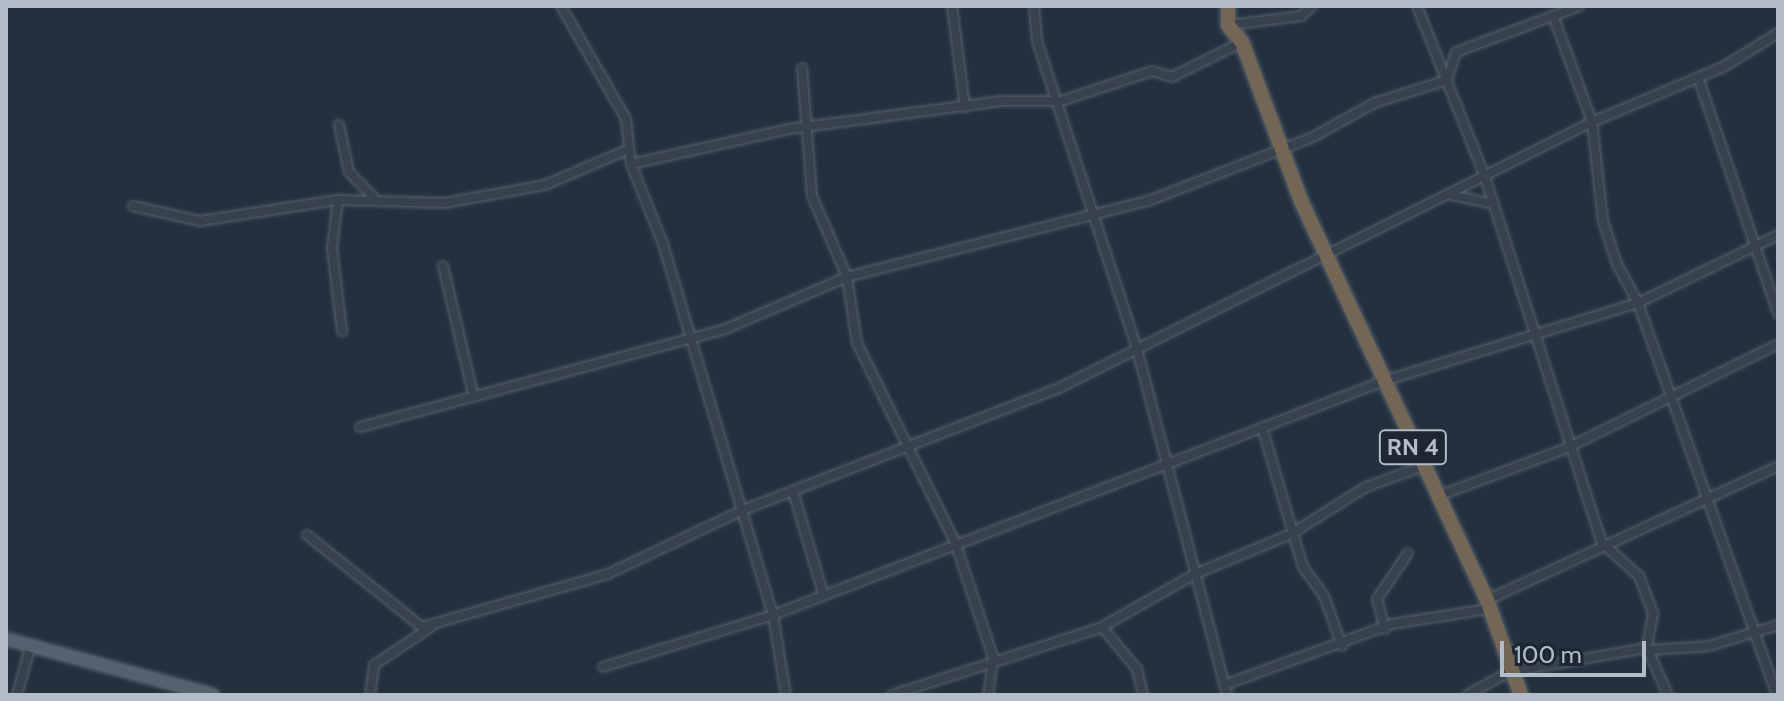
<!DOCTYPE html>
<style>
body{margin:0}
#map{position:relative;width:1784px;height:701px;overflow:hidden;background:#23303e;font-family:Cabin,sans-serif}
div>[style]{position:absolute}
.roads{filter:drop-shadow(0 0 2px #55606c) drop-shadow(0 0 2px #55606c)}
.street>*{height:8px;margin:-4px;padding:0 4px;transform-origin:4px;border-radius:4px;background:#37424e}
.primary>*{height:12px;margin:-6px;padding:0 6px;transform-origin:6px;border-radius:6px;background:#55616e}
.highway>*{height:14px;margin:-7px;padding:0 7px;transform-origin:7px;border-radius:7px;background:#746654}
span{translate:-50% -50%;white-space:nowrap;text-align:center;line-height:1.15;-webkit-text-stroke:6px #1c2733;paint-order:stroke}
.shield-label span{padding:2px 6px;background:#1c2733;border:2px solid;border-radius:6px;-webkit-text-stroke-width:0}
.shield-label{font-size:24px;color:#b3bdc9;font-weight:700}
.frame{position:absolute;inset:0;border:8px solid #b3bdc9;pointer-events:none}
.scale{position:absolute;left:1500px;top:641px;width:146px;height:36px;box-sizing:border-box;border:4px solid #b3bdc9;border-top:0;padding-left:10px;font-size:24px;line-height:28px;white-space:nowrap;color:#b3bdc9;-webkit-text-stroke:6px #1c2733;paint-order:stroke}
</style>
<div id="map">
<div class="roads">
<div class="street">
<i style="left:561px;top:6px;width:130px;rotate:60.1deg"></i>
<i style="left:626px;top:119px;width:45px;rotate:83.7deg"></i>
<i style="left:631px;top:164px;width:86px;rotate:68.2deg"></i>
<i style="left:663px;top:244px;width:387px;rotate:73.5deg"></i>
<i style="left:773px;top:615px;width:81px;rotate:80.8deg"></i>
<i style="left:952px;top:6px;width:102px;rotate:82.7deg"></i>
<i style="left:1034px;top:6px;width:35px;rotate:85deg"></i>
<i style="left:1037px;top:41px;width:324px;rotate:72deg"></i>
<i style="left:1137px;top:349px;width:358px;rotate:75.4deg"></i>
<i style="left:1417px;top:6px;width:184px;rotate:68.3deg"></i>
<i style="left:1485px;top:177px;width:384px;rotate:72.3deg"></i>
<i style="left:1602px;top:543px;width:50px;rotate:41.7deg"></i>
<i style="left:1639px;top:576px;width:40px;rotate:69deg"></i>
<i style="left:1653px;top:613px;width:36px;rotate:100deg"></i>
<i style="left:1647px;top:648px;width:51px;rotate:65.9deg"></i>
<i style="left:1554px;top:18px;width:111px;rotate:69.9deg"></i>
<i style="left:1592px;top:122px;width:100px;rotate:83.7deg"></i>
<i style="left:1603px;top:221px;width:45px;rotate:72deg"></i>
<i style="left:1617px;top:264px;width:44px;rotate:61.7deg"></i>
<i style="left:1638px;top:303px;width:416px;rotate:70.5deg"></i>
<i style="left:1229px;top:25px;width:73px;rotate:-7.1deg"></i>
<i style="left:1301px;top:16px;width:15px;rotate:-42deg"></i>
<i style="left:802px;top:68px;width:128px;rotate:85.5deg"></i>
<i style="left:812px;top:196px;width:88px;rotate:66.6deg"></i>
<i style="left:847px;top:277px;width:67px;rotate:81.4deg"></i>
<i style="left:857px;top:343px;width:222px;rotate:63.8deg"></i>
<i style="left:955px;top:542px;width:121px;rotate:71.7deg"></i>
<i style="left:993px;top:657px;width:38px;rotate:97deg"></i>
<i style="left:1698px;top:77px;width:250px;rotate:71.3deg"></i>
<i style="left:339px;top:125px;width:48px;rotate:78deg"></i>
<i style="left:349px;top:172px;width:35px;rotate:46deg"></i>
<i style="left:631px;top:164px;width:162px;rotate:-12.5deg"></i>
<i style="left:789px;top:129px;width:216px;rotate:-7.5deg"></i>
<i style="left:1003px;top:101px;width:58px"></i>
<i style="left:1061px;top:101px;width:96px;rotate:-18.2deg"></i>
<i style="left:1152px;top:71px;width:21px;rotate:17deg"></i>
<i style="left:1172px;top:77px;width:78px;rotate:-26.6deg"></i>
<i style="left:1451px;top:195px;width:44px;rotate:11.8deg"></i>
<i style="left:338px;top:200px;width:48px;rotate:97.1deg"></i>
<i style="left:332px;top:248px;width:84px;rotate:83.1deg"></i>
<i style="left:133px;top:206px;width:69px;rotate:12.6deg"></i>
<i style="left:200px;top:221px;width:140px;rotate:-8.7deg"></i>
<i style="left:338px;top:200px;width:107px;rotate:1.6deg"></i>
<i style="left:445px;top:203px;width:102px;rotate:-10.2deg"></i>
<i style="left:545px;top:185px;width:91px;rotate:-23.2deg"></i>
<i style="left:443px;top:266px;width:131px;rotate:76.8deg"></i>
<i style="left:360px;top:427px;width:378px;rotate:-15deg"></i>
<i style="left:725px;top:329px;width:133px;rotate:-23.1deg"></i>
<i style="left:847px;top:277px;width:310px;rotate:-14.2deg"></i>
<i style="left:1148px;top:201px;width:177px;rotate:-21.2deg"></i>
<i style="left:1313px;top:137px;width:70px;rotate:-29.1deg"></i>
<i style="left:1374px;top:103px;width:77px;rotate:-17.5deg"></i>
<i style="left:1447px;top:80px;width:29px;rotate:-72deg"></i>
<i style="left:1456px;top:52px;width:132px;rotate:-20.4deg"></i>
<i style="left:1262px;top:427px;width:146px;rotate:73.7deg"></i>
<i style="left:1303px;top:567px;width:36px;rotate:54deg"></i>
<i style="left:1324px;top:596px;width:53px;rotate:70.2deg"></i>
<i style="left:793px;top:491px;width:109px;rotate:73.6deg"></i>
<i style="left:1438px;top:496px;width:138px;rotate:-20.4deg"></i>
<i style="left:1567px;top:448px;width:235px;rotate:-26.2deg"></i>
<i style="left:307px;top:535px;width:147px;rotate:38.7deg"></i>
<i style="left:422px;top:627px;width:193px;rotate:-15.9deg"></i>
<i style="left:608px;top:574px;width:149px;rotate:-25.4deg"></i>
<i style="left:743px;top:510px;width:341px;rotate:-21.1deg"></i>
<i style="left:1061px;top:387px;width:593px;rotate:-26.52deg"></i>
<i style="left:1592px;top:122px;width:144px;rotate:-22.8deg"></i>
<i style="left:1725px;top:66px;width:62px;rotate:-31.9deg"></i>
<i style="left:1487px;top:600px;width:320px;rotate:-24.7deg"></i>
<i style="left:1102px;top:627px;width:55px;rotate:50.2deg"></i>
<i style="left:1137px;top:669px;width:27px;rotate:77deg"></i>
<i style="left:1385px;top:629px;width:31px;rotate:-105deg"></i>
<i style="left:1377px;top:599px;width:55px;rotate:-56deg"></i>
<i style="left:1652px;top:650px;width:57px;rotate:-4deg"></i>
<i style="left:1709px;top:646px;width:72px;rotate:-16.9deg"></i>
<i style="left:603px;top:667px;width:178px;rotate:-17deg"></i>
<i style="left:773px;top:615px;width:654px;rotate:-20.96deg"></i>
<i style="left:1384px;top:381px;width:266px;rotate:-17.1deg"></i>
<i style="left:1638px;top:303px;width:156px;rotate:-25.9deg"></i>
<i style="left:1224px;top:685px;width:179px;rotate:-20deg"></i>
<i style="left:1392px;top:624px;width:97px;rotate:-8.9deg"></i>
<i style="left:17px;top:695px;width:52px;rotate:-74.4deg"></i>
<i style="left:370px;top:695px;width:30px;rotate:-82deg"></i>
<i style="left:374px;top:665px;width:69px;rotate:-33.7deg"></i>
<i style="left:892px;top:695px;width:221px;rotate:-17.9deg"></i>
<i style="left:1102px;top:627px;width:107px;rotate:-29.7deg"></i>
<i style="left:1195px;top:574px;width:104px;rotate:-22.6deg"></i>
<i style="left:1291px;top:534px;width:89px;rotate:-32.1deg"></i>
<i style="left:1366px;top:487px;width:59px;rotate:-20deg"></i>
<i style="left:1467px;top:695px;width:48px;rotate:-28.7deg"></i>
<i style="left:1509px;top:672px;width:140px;rotate:-9.9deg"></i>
</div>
<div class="primary">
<i style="left:6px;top:639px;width:214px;rotate:15.1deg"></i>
</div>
<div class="highway">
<i style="left:1228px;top:6px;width:19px;rotate:90deg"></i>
<i style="left:1228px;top:25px;width:22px;rotate:51deg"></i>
<i style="left:1242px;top:42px;width:170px;rotate:69.6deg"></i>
<i style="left:1301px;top:201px;width:440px;rotate:65deg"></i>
<i style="left:1487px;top:600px;width:101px;rotate:70.3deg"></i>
</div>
</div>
<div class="shield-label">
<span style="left:1413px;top:447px">RN 4</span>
</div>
<div class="frame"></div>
<div class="scale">100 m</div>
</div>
